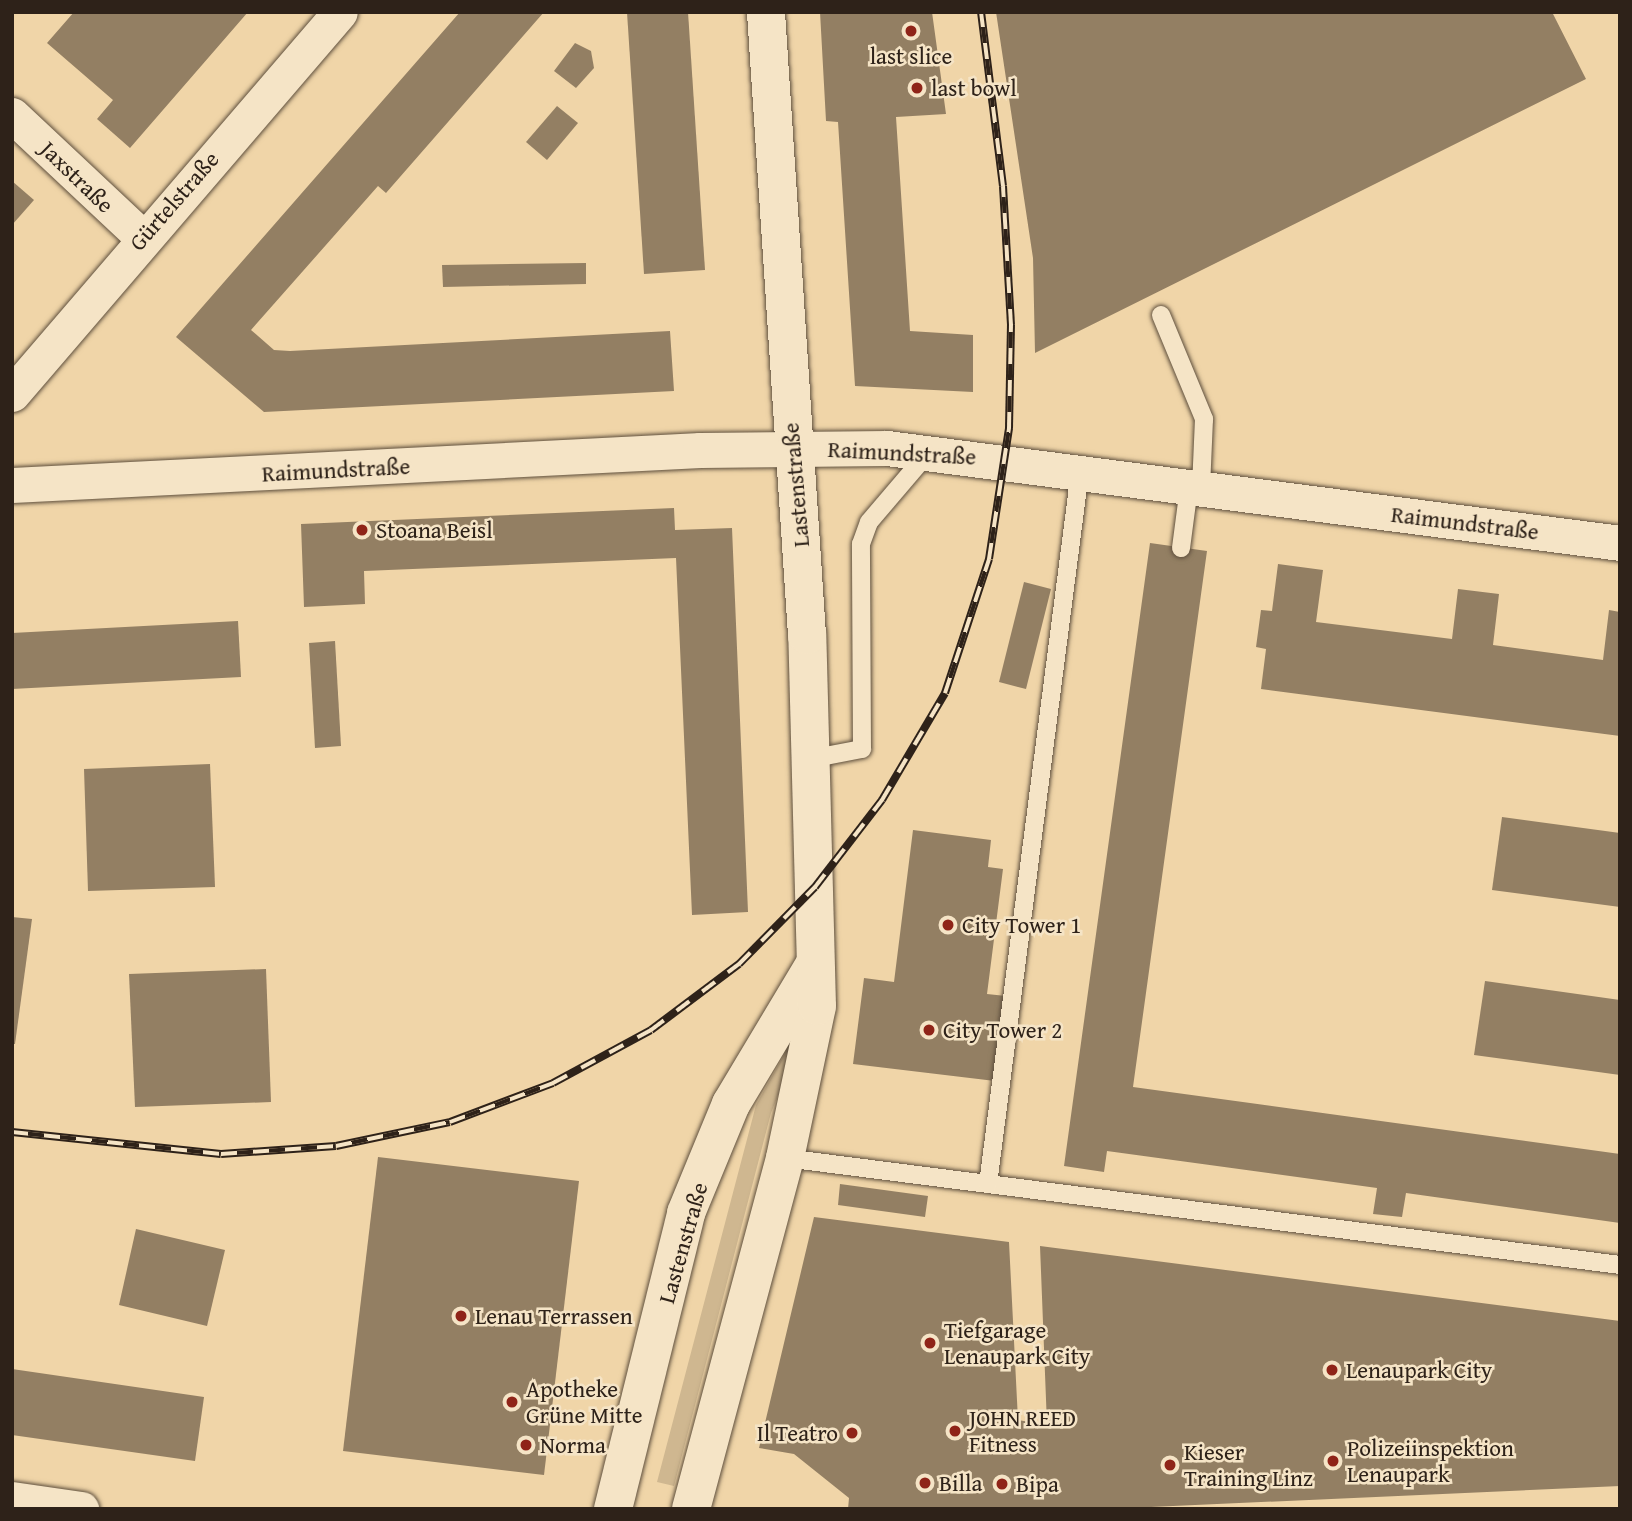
<!DOCTYPE html>
<meta charset="utf-8">
<style>
body{margin:0}
#map{position:relative;width:1632px;height:1521px;overflow:hidden;background:#f0d5a8;font-family:"Gentium Book Plus",serif}
div>[style]{position:absolute}
.green>*{inset:0;background:#cfb790}
.building>*{inset:0;background:#937f63}
.roads{filter:drop-shadow(0 0 2px #5e4f3d) drop-shadow(0 0 2px #5e4f3d)}
.lane>*{height:18px;margin:-9px;padding:0 9px;transform-origin:9px;border-radius:9px;background:#f5e4c6}
.street>*{height:35px;margin:-17.5px;padding:0 17.5px;transform-origin:17.5px;border-radius:17.5px;background:#f5e4c6}
.secondary>*{height:38px;margin:-19px;padding:0 19px;transform-origin:19px;border-radius:19px;background:#f5e4c6}
.rail>*{height:8px;margin-top:-4px;transform-origin:0;background:repeating-linear-gradient(90deg,#f5e4c6 0 16px,#2e2219 0 32px);box-sizing:border-box;border-block:2px solid #2e2219}
.dots>*{width:19px;height:19px;translate:-50% -50%;box-sizing:border-box;border:4px solid #f5e4c6;border-radius:50%}
span{translate:-50% -50%;white-space:nowrap;text-align:center;line-height:1.15;-webkit-text-stroke:5px #f5e4c6;paint-order:stroke}
.poi-label{font-size:23px;color:#2e2219}
.left{translate:0 -50%;text-align:left}
.right{translate:-100% -50%;text-align:right}
.street-label{font-size:23px;color:#2e2219}
.frame{position:absolute;inset:0;border:14px solid #2e2219;pointer-events:none}
</style>
<div id="map">
<div class="green">
<i style="clip-path:polygon(793px 1039px,797px 1048px,771px 1113px,674px 1486px,657px 1482px,756px 1105px)"></i>
</div>
<div class="building">
<i style="clip-path:polygon(74px 12px,248px 12px,130px 148px,97px 119px,113px 100px,47px 43px)"></i>
<i style="clip-path:polygon(460px 12px,544px 12px,386px 193px,378px 186px,251px 330px,274px 350px,290px 351px,670px 331px,674px 391px,264px 412px,176px 337px)"></i>
<i style="clip-path:polygon(627px 12px,688px 12px,705px 270px,644px 274px)"></i>
<i style="clip-path:polygon(820px 12px,932px 12px,946px 114px,896px 117px,910px 331px,973px 335px,973px 392px,855px 386px,838px 122px,826px 121px)"></i>
<i style="clip-path:polygon(996px 12px,1552px 12px,1586px 79px,1035px 353px,1033px 258px)"></i>
<i style="clip-path:polygon(575px 43px,591px 51px,594px 68px,576px 88px,554px 71px)"></i>
<i style="clip-path:polygon(557px 106px,578px 123px,547px 160px,526px 142px)"></i>
<i style="clip-path:polygon(12px 181px,34px 200px,12px 225px)"></i>
<i style="clip-path:polygon(586px 263px,586px 284px,443px 287px,442px 265px)"></i>
<i style="clip-path:polygon(674px 508px,675px 530px,732px 528px,748px 912px,692px 915px,676px 558px,364px 571px,365px 604px,304px 607px,301px 524px)"></i>
<i style="clip-path:polygon(1150px 543px,1207px 551px,1133px 1087px,1620px 1154px,1620px 1223px,1406px 1193px,1402px 1217px,1373px 1214px,1377px 1188px,1107px 1151px,1104px 1172px,1064px 1166px)"></i>
<i style="clip-path:polygon(1278px 564px,1323px 570px,1316px 622px,1452px 639px,1458px 589px,1499px 594px,1493px 645px,1603px 660px,1609px 610px,1620px 612px,1620px 736px,1261px 689px,1266px 649px,1256px 647px,1261px 610px,1272px 611px)"></i>
<i style="clip-path:polygon(1024px 582px,1051px 589px,1026px 689px,999px 682px)"></i>
<i style="clip-path:polygon(238px 621px,241px 677px,12px 689px,12px 633px)"></i>
<i style="clip-path:polygon(335px 641px,341px 746px,315px 748px,309px 643px)"></i>
<i style="clip-path:polygon(210px 764px,215px 887px,88px 891px,84px 769px)"></i>
<i style="clip-path:polygon(1502px 817px,1620px 833px,1620px 907px,1492px 890px)"></i>
<i style="clip-path:polygon(913px 830px,991px 840px,988px 867px,1003px 869px,987px 994px,1006px 996px,995px 1081px,853px 1064px,864px 978px,894px 982px)"></i>
<i style="clip-path:polygon(12px 917px,32px 919px,15px 1044px,12px 1044px)"></i>
<i style="clip-path:polygon(266px 969px,271px 1102px,135px 1107px,129px 974px)"></i>
<i style="clip-path:polygon(1485px 981px,1620px 1000px,1620px 1075px,1474px 1055px)"></i>
<i style="clip-path:polygon(378px 1157px,579px 1181px,544px 1475px,343px 1451px)"></i>
<i style="clip-path:polygon(840px 1184px,928px 1196px,925px 1217px,838px 1205px)"></i>
<i style="clip-path:polygon(814px 1217px,1009px 1242px,1018px 1420px,1047px 1425px,1040px 1246px,1620px 1321px,1620px 1486px,1107px 1509px,848px 1509px,849px 1498px,794px 1454px,759px 1448px)"></i>
<i style="clip-path:polygon(136px 1229px,225px 1250px,207px 1326px,119px 1305px)"></i>
<i style="clip-path:polygon(12px 1369px,204px 1397px,195px 1461px,12px 1435px)"></i>
</div>
<div class="roads">
<div class="lane">
<i style="left:1161px;top:315px;width:113px;rotate:67.5deg"></i>
<i style="left:1204px;top:419px;width:69px;rotate:92.5deg"></i>
<i style="left:1181px;top:548px;width:62px;rotate:-82.5deg"></i>
<i style="left:810px;top:759px;width:53px;rotate:-10.9deg"></i>
<i style="left:862px;top:749px;width:205px;rotate:-90.3deg"></i>
<i style="left:861px;top:544px;width:23px;rotate:-70deg"></i>
<i style="left:869px;top:522px;width:91px;rotate:-49.5deg"></i>
<i style="left:785px;top:1158px;width:842px;rotate:7.3deg"></i>
<i style="left:988px;top:1184px;width:718px;rotate:-82.64deg"></i>
</div>
<div class="street">
<i style="left:12px;top:115px;width:178px;rotate:43.2deg"></i>
<i style="left:12px;top:394px;width:503px;rotate:-49.35deg"></i>
<i style="left:12px;top:485px;width:689px;rotate:-2.91deg"></i>
<i style="left:700px;top:450px;width:187px;rotate:-0.6deg"></i>
<i style="left:887px;top:448px;width:739px;rotate:7.38deg"></i>
<i style="left:12px;top:1499px;width:70px;rotate:8.2deg"></i>
</div>
<div class="secondary">
<i style="left:613px;top:1509px;width:305px;rotate:-76.1deg"></i>
<i style="left:686px;top:1213px;width:118px;rotate:-67.6deg"></i>
<i style="left:731px;top:1104px;width:160px;rotate:-59.1deg"></i>
<i style="left:691px;top:1509px;width:363px;rotate:-75deg"></i>
<i style="left:785px;top:1158px;width:155px;rotate:-78.1deg"></i>
<i style="left:817px;top:1006px;width:371px;rotate:-91.5deg"></i>
<i style="left:807px;top:635px;width:624px;rotate:-93.77deg"></i>
</div>
</div>
<div class="rail">
<i style="left:12px;top:1132px;width:210px;rotate:6deg"></i>
<i style="left:221px;top:1154px;width:115px;rotate:-4deg"></i>
<i style="left:336px;top:1146px;width:116px;rotate:-11.9deg"></i>
<i style="left:450px;top:1122px;width:110px;rotate:-20.7deg"></i>
<i style="left:553px;top:1083px;width:111px;rotate:-28.4deg"></i>
<i style="left:651px;top:1030px;width:110px;rotate:-36.9deg"></i>
<i style="left:739px;top:964px;width:108px;rotate:-45.4deg"></i>
<i style="left:815px;top:887px;width:110px;rotate:-52.4deg"></i>
<i style="left:882px;top:800px;width:124px;rotate:-59.5deg"></i>
<i style="left:945px;top:693px;width:141px;rotate:-71.8deg"></i>
<i style="left:989px;top:559px;width:133px;rotate:-81.3deg"></i>
<i style="left:1009px;top:428px;width:103px;rotate:-88.9deg"></i>
<i style="left:1011px;top:325px;width:139px;rotate:-93.3deg"></i>
<i style="left:1003px;top:186px;width:175px;rotate:-97.2deg"></i>
</div>
<div class="dots">
<i style="left:911px;top:31px;background:#8f2418"></i>
<i style="left:917px;top:88px;background:#8f2418"></i>
<i style="left:362px;top:530px;background:#8f2418"></i>
<i style="left:948px;top:925px;background:#8f2418"></i>
<i style="left:929px;top:1030px;background:#8f2418"></i>
<i style="left:461px;top:1316px;background:#8f2418"></i>
<i style="left:930px;top:1343px;background:#8f2418"></i>
<i style="left:1332px;top:1370px;background:#8f2418"></i>
<i style="left:512px;top:1402px;background:#8f2418"></i>
<i style="left:955px;top:1431px;background:#8f2418"></i>
<i style="left:852px;top:1433px;background:#8f2418"></i>
<i style="left:526px;top:1445px;background:#8f2418"></i>
<i style="left:1333px;top:1461px;background:#8f2418"></i>
<i style="left:1170px;top:1465px;background:#8f2418"></i>
<i style="left:925px;top:1483px;background:#8f2418"></i>
<i style="left:1002px;top:1484px;background:#8f2418"></i>
</div>
<div class="poi-label">
<span style="left:911px;top:56px">last slice</span>
<span class="left" style="left:931px;top:88px">last bowl</span>
<span class="left" style="left:376px;top:530px">Stoana Beisl</span>
<span class="left" style="left:962px;top:925px">City Tower 1</span>
<span class="left" style="left:943px;top:1030px">City Tower 2</span>
<span class="left" style="left:475px;top:1316px">Lenau Terrassen</span>
<span class="left" style="left:944px;top:1343px">Tiefgarage<br>Lenaupark City</span>
<span class="left" style="left:1346px;top:1370px">Lenaupark City</span>
<span class="left" style="left:526px;top:1402px">Apotheke<br>Grüne Mitte</span>
<span class="left" style="left:969px;top:1431px">JOHN REED<br>Fitness</span>
<span class="right" style="left:838px;top:1433px">Il Teatro</span>
<span class="left" style="left:540px;top:1445px">Norma</span>
<span class="left" style="left:1347px;top:1461px">Polizeiinspektion<br>Lenaupark</span>
<span class="left" style="left:1184px;top:1465px">Kieser<br>Training Linz</span>
<span class="left" style="left:939px;top:1483px">Billa</span>
<span class="left" style="left:1016px;top:1484px">Bipa</span>
</div>
<div class="street-label">
<span style="left:77px;top:177px;rotate:44deg">Jaxstraße</span>
<span style="left:174px;top:201px;rotate:-49deg">Gürtelstraße</span>
<span style="left:902px;top:453px;rotate:3deg">Raimundstraße</span>
<span style="left:336px;top:470px;rotate:-3deg">Raimundstraße</span>
<span style="left:796px;top:485px;rotate:-95deg">Lastenstraße</span>
<span style="left:1465px;top:523px;rotate:7deg">Raimundstraße</span>
<span style="left:683px;top:1243px;rotate:-74deg">Lastenstraße</span>
</div>
<div class="frame"></div>
</div>
